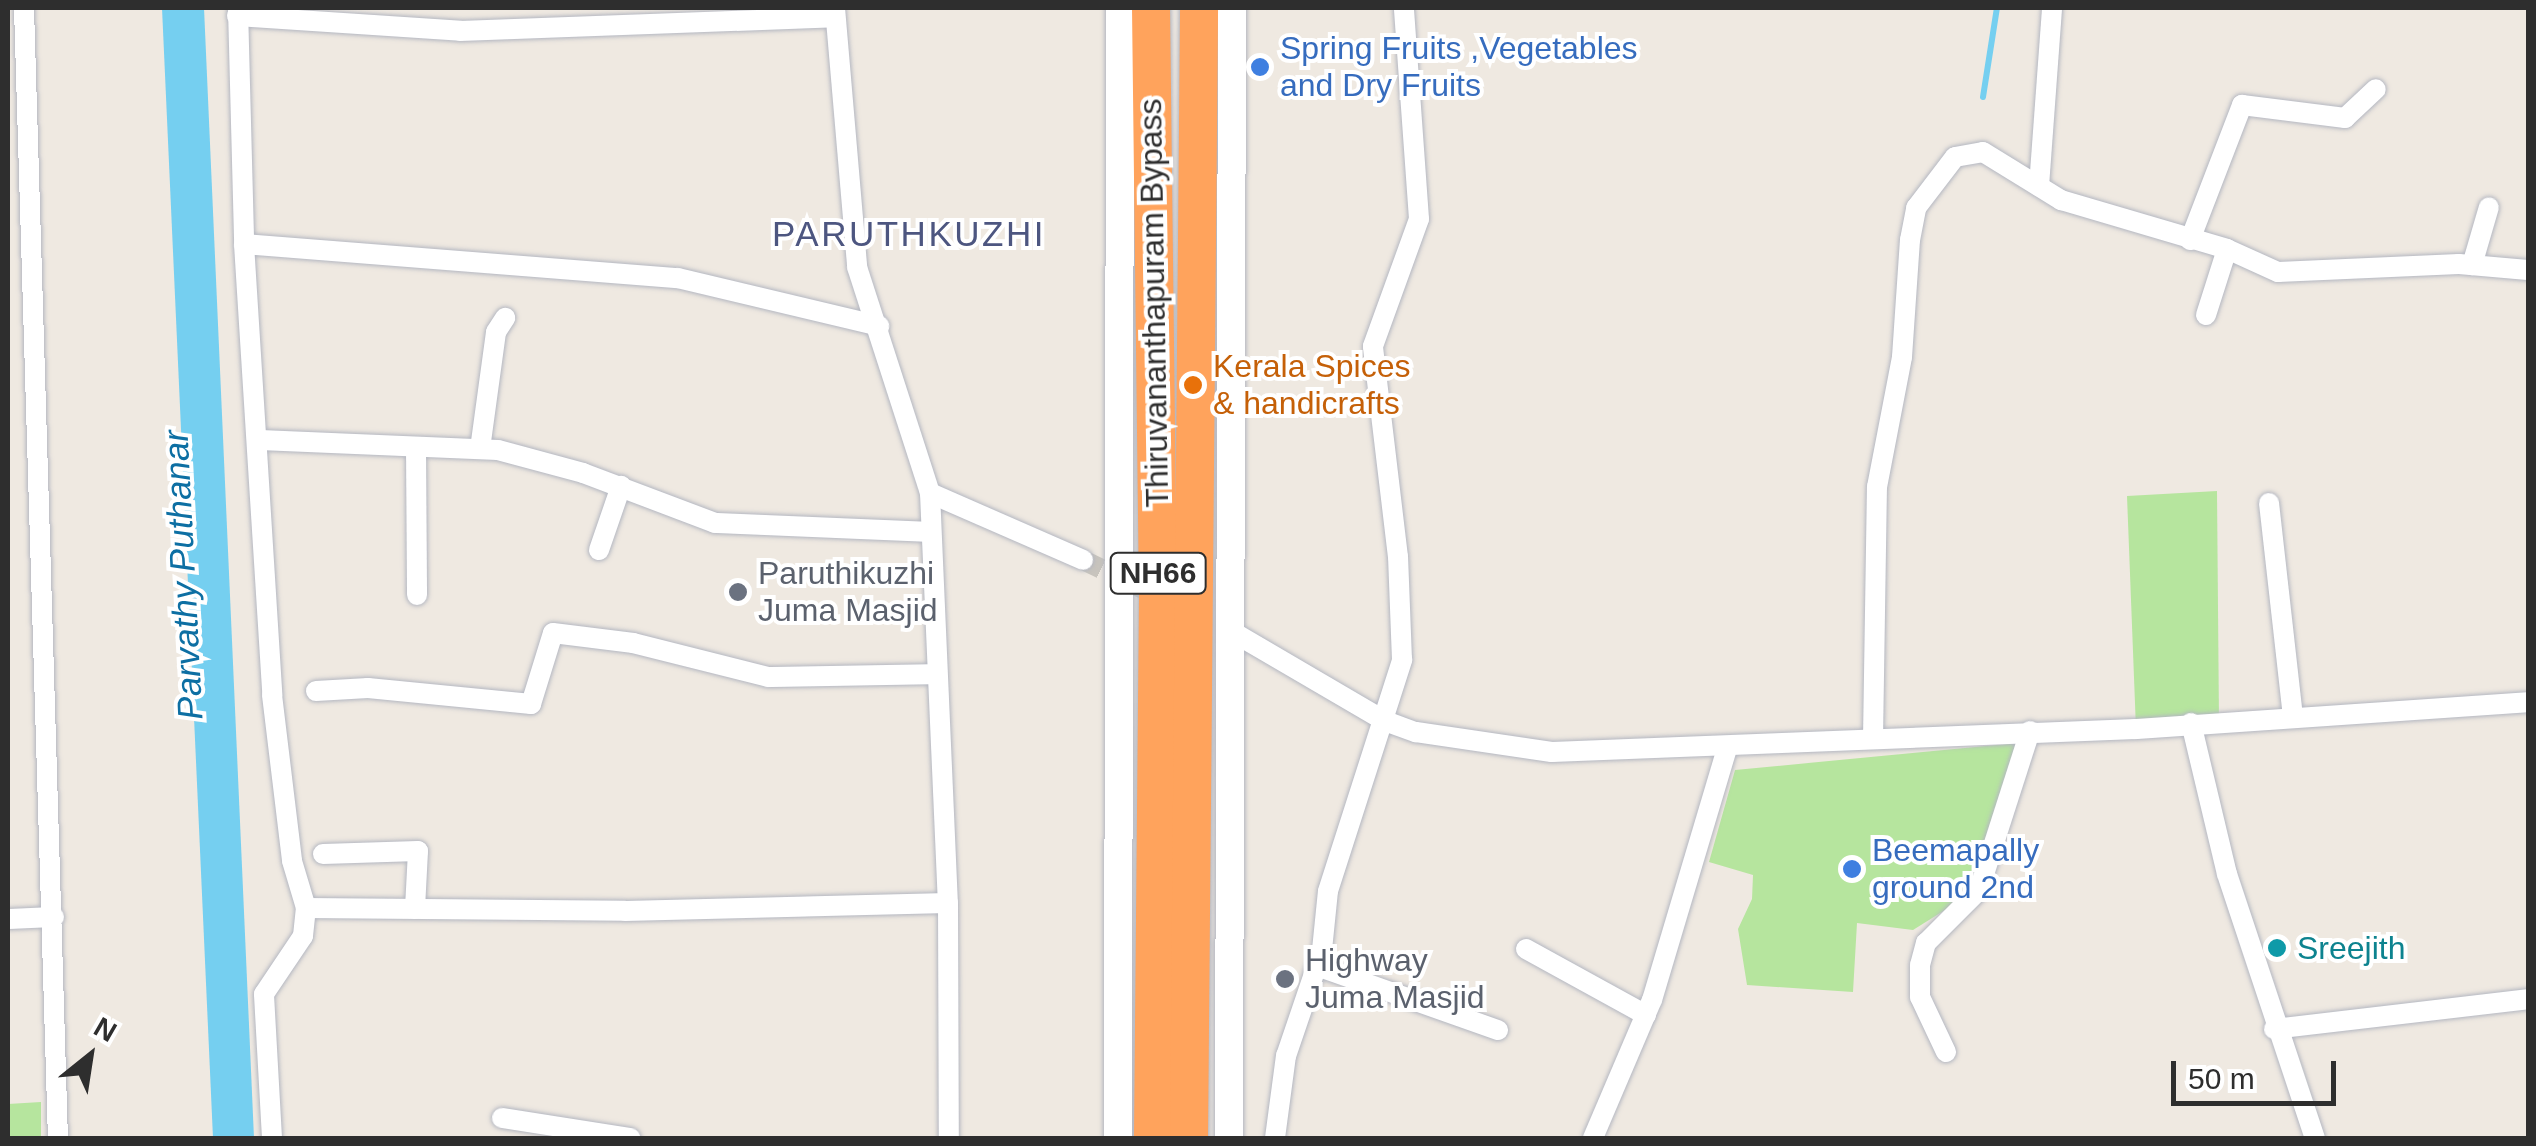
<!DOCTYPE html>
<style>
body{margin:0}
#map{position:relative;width:2536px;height:1146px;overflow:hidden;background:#efe9e1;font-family:Helvetica,sans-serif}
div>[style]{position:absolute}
.green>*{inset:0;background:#b6e59e}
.water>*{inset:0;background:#75cff0}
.stream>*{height:6px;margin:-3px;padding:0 3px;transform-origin:3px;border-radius:3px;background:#75cff0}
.street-tunnel>*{height:20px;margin-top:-10px;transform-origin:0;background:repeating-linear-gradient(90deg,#c8c4bd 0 20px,transparent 0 30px)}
.roads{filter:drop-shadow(0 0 2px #b4b7c1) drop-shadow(0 0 2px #b4b7c1)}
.street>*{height:20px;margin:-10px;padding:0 10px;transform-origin:10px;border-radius:10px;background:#fff}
.secondary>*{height:28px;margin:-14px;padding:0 14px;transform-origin:14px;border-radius:14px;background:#fff}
.highway>*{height:38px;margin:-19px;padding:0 19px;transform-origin:19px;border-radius:19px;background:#ffa35c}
.dots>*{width:28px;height:28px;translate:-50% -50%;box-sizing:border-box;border:5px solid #fff;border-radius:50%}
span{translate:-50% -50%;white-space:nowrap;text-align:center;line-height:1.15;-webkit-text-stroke:8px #fff;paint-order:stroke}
.shield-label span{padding:2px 8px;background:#fff;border:2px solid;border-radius:8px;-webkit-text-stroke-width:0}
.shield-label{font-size:30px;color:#2e2e2e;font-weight:700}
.shop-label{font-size:32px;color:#366cbe}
.left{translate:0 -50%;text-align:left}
.street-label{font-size:32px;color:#2e2e2e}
.food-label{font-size:32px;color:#c56008}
.worship-label{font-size:32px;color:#5b616d}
.culture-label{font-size:32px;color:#0d838f}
.neighbourhood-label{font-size:35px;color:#4d5680;letter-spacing:2.5px}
.water-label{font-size:35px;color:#0d6fa3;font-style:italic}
.frame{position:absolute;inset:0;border:10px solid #2e2e2e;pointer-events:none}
.north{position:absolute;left:40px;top:1006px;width:100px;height:100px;-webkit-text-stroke:8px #fff;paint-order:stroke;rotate:30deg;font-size:28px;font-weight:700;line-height:40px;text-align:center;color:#2e2e2e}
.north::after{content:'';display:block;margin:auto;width:35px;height:45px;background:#2e2e2e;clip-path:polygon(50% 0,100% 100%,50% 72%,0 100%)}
.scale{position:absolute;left:2171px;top:1061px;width:165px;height:45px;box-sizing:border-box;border:5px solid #2e2e2e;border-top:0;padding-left:12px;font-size:30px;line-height:35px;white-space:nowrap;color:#2e2e2e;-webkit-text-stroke:8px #fff;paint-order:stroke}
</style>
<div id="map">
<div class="green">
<i style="clip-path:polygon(2217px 491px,2219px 723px,2136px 729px,2127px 496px)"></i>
<i style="clip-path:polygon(2017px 743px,1989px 842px,1953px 905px,1913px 930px,1857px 923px,1853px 992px,1747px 985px,1738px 929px,1752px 899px,1753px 875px,1709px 862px,1735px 770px)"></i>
<i style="clip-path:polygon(41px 1102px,41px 1138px,8px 1138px,8px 1104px)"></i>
</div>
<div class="water">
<i style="clip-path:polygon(162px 8px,204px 8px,254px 1138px,213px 1138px)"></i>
</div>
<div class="stream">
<i style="left:1983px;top:97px;width:90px;rotate:-81.1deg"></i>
</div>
<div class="street-tunnel">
<i style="left:1083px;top:560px;width:88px;rotate:25.7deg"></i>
</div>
<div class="roads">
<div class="street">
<i style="left:24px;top:8px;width:1131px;rotate:88.28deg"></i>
<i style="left:238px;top:8px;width:236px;rotate:88.5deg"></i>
<i style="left:244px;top:244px;width:452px;rotate:86.4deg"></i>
<i style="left:272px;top:695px;width:167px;rotate:83.1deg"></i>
<i style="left:292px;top:861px;width:49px;rotate:73.4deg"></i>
<i style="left:835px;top:8px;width:260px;rotate:85.1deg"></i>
<i style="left:857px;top:267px;width:237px;rotate:72.1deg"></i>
<i style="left:930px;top:493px;width:410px;rotate:87.5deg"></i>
<i style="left:948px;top:903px;width:235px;rotate:89.8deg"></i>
<i style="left:237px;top:16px;width:224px;rotate:3.8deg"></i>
<i style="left:460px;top:31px;width:375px;rotate:-2.1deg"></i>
<i style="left:2039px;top:186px;width:178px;rotate:-85.8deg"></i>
<i style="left:2190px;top:240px;width:145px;rotate:-68.9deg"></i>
<i style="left:2242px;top:105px;width:104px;rotate:7.2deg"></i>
<i style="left:2345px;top:118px;width:42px;rotate:-43.1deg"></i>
<i style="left:244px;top:244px;width:435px;rotate:4.5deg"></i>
<i style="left:678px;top:278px;width:207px;rotate:13.4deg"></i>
<i style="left:2472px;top:265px;width:60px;rotate:-73.7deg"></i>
<i style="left:2206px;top:315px;width:69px;rotate:-72.3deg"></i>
<i style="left:260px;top:440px;width:238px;rotate:2.4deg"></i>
<i style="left:498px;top:450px;width:88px;rotate:15.1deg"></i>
<i style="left:583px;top:473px;width:141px;rotate:20.7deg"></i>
<i style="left:715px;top:523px;width:213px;rotate:2.4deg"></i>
<i style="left:416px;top:447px;width:148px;rotate:89.6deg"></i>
<i style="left:480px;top:449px;width:118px;rotate:-82.2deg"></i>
<i style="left:496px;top:332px;width:17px;rotate:-57deg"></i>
<i style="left:930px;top:493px;width:167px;rotate:23.6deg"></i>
<i style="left:2269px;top:503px;width:214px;rotate:83.6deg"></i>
<i style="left:599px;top:550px;width:68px;rotate:-71deg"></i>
<i style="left:1231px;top:631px;width:178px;rotate:30.3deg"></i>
<i style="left:1385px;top:721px;width:33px;rotate:20deg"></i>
<i style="left:1416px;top:732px;width:137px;rotate:8.4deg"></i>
<i style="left:1552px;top:752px;width:584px;rotate:-2.26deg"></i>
<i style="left:2136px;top:729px;width:393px;rotate:-3.9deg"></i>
<i style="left:316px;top:691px;width:52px;rotate:-3.3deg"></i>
<i style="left:368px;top:688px;width:164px;rotate:5.6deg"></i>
<i style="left:531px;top:704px;width:74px;rotate:-72.8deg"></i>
<i style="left:553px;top:633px;width:81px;rotate:7.1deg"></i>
<i style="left:633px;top:643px;width:139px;rotate:14.1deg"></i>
<i style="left:768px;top:677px;width:166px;rotate:-1deg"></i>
<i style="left:2191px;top:723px;width:155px;rotate:76.6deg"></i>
<i style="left:2227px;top:874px;width:278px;rotate:71.6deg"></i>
<i style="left:1873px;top:739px;width:252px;rotate:-89.1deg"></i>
<i style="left:1877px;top:487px;width:132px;rotate:-79.1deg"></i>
<i style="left:1902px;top:357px;width:117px;rotate:-86.1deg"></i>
<i style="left:1910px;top:240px;width:33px;rotate:-79deg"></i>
<i style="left:1916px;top:208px;width:64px;rotate:-52.6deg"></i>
<i style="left:1955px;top:157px;width:28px;rotate:-10deg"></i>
<i style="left:1983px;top:152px;width:92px;rotate:31.6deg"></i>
<i style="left:2061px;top:200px;width:173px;rotate:16.4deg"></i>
<i style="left:2227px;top:249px;width:56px;rotate:24.3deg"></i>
<i style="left:2278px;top:272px;width:181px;rotate:-2.5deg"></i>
<i style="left:2459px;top:264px;width:69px;rotate:5deg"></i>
<i style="left:323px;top:854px;width:95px;rotate:-1.8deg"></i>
<i style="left:418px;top:851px;width:58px;rotate:93deg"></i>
<i style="left:8px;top:919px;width:46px;rotate:-2.5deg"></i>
<i style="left:1526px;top:949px;width:137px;rotate:28.8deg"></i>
<i style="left:1317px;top:966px;width:192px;rotate:19.5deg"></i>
<i style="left:2274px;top:1029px;width:256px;rotate:-6.7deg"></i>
<i style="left:1946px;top:1052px;width:61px;rotate:-115.3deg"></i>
<i style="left:1920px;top:997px;width:32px;rotate:-90deg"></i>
<i style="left:1920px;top:965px;width:23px;rotate:-75deg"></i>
<i style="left:1926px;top:943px;width:75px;rotate:-45deg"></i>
<i style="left:1979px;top:890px;width:167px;rotate:-72.2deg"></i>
<i style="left:502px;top:1118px;width:130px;rotate:8.9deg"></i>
<i style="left:272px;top:1138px;width:144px;rotate:-93.2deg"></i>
<i style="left:264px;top:994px;width:70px;rotate:-56.1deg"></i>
<i style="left:303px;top:936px;width:28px;rotate:-84deg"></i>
<i style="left:306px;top:908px;width:319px;rotate:0.5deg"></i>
<i style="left:625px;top:911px;width:323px;rotate:-1.4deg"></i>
<i style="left:1275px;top:1138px;width:83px;rotate:-82.4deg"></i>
<i style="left:1286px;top:1056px;width:112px;rotate:-71.2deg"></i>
<i style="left:1322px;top:950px;width:59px;rotate:-84.2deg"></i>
<i style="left:1328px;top:891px;width:243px;rotate:-72.2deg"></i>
<i style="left:1402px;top:660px;width:103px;rotate:-92.2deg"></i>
<i style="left:1398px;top:557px;width:212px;rotate:-96.8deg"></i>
<i style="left:1373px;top:346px;width:135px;rotate:-70.1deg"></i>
<i style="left:1419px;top:219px;width:212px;rotate:-94.1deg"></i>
<i style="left:1593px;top:1138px;width:150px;rotate:-66.9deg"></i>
<i style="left:1652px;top:1000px;width:263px;rotate:-73.4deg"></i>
</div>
<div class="secondary">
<i style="left:1118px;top:1138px;width:1130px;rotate:-89.9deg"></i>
<i style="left:1229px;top:1138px;width:1130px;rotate:-89.85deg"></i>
</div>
<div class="highway">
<i style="left:1151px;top:8px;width:587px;rotate:89.32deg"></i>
<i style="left:1158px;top:595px;width:543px;rotate:90.53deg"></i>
<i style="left:1189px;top:1138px;width:1130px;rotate:-89.49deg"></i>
</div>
</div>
<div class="dots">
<i style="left:1260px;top:67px;background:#3f7fe0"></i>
<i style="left:1193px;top:385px;background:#e8710a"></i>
<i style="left:738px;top:592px;background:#6b7280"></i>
<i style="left:1852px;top:869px;background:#3f7fe0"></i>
<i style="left:2277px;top:948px;background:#0f9aa8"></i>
<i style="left:1285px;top:979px;background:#6b7280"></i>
</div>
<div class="shield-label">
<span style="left:1158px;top:573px">NH66</span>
</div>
<div class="shop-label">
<span class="left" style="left:1280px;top:67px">Spring Fruits ,Vegetables<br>and Dry Fruits</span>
<span class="left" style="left:1872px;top:869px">Beemapally<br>ground 2nd</span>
</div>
<div class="street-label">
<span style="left:1154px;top:303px;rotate:-91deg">Thiruvananthapuram Bypass</span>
</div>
<div class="food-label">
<span class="left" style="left:1213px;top:385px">Kerala Spices<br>&amp; handicrafts</span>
</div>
<div class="worship-label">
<span class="left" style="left:758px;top:592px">Paruthikuzhi<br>Juma Masjid</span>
<span class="left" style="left:1305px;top:979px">Highway<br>Juma Masjid</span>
</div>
<div class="culture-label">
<span class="left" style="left:2297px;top:948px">Sreejith</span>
</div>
<div class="neighbourhood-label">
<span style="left:909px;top:234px">PARUTHKUZHI</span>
</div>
<div class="water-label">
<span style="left:183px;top:575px;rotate:-93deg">Parvathy Puthanar</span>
</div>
<div class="frame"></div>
<div class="north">N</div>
<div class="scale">50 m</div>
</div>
